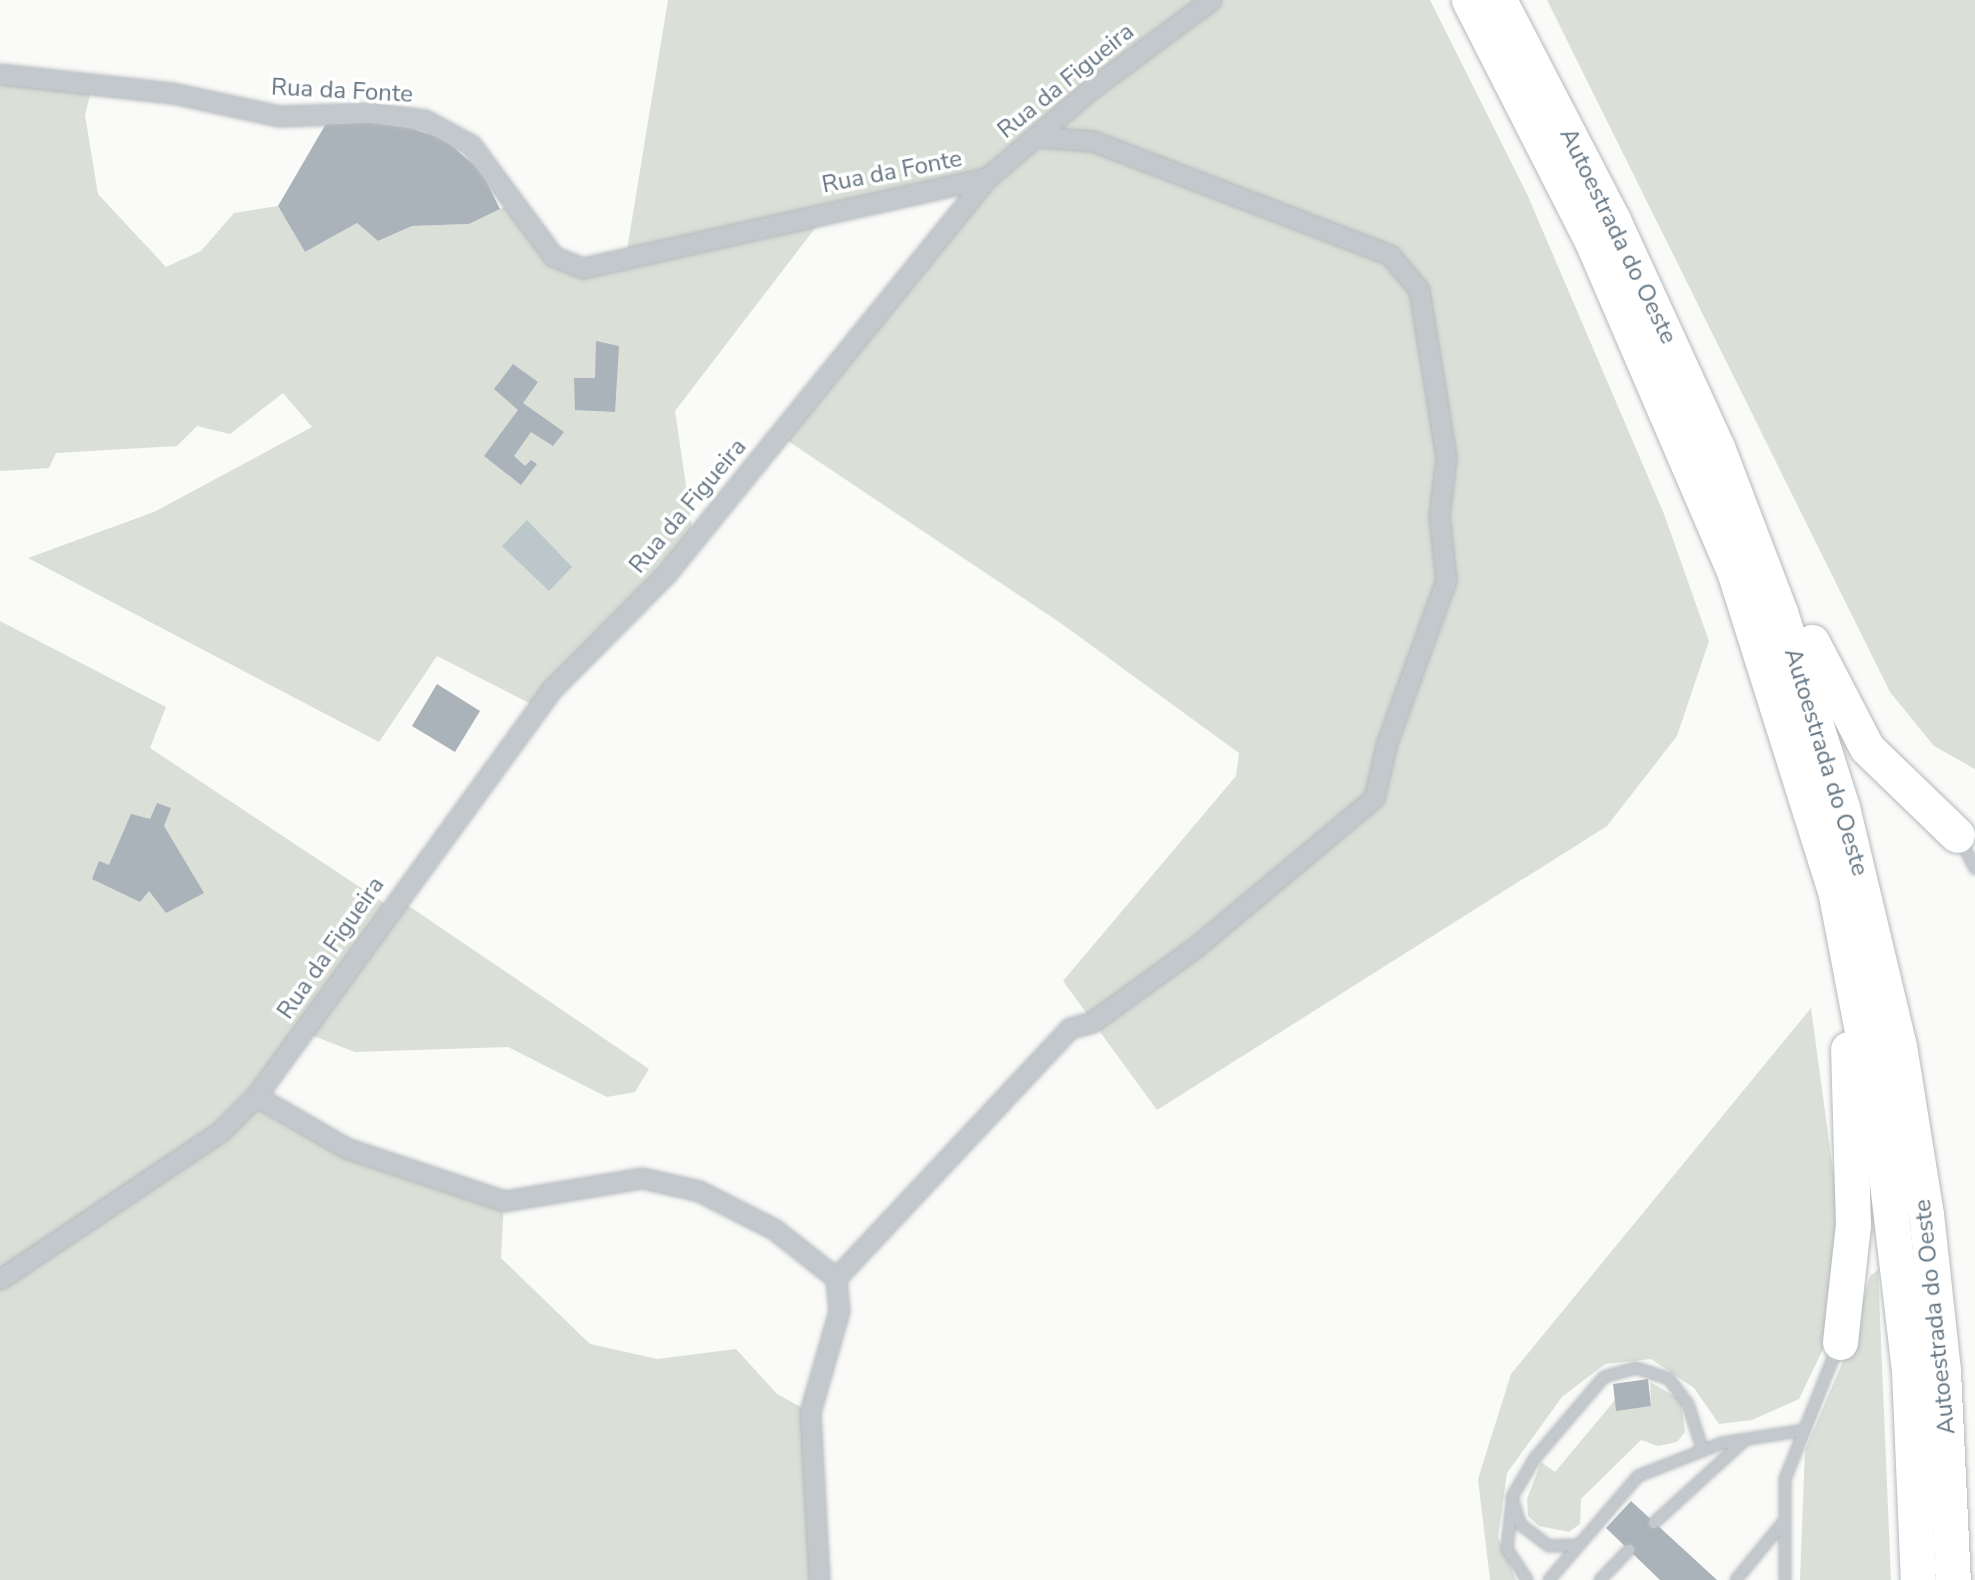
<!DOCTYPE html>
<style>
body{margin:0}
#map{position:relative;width:1975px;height:1580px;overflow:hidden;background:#fafaf8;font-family:"Nunito Sans",sans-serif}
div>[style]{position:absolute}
.green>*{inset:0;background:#dadfd7}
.water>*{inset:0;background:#bbc7cb}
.building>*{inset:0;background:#aab3b9}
.roads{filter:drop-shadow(0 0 2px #b4b9bd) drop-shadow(0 0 2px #b4b9bd)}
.lane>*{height:10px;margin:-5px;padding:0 5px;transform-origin:5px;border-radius:5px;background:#c3c8cc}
.street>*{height:19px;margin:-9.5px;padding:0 9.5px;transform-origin:9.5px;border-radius:9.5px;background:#c3c8cc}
.highway>*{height:35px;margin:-17.5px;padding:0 17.5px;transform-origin:17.5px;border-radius:17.5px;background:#fff}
span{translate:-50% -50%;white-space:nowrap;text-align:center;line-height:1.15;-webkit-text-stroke:7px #fff;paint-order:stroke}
.street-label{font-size:24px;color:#657683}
</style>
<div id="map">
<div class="green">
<i style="clip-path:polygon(668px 0,1430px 0,1527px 194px,1664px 514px,1709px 641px,1677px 736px,1607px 826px,1157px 1110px,1063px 981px,1236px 776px,1239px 753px,1062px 624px,779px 435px,986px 179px,829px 210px,675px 411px,694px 540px,537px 707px,437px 656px,379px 742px,28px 558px,154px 512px,312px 427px,283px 393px,230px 434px,197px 426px,177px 446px,56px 453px,49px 468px,0 471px,0 74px,93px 83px,85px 115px,98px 194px,166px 267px,201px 251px,234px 213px,278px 206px,305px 252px,357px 223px,378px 241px,412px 226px,469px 224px,516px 201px,553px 255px,625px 262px)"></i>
<i style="clip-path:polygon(1547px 0,1975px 0,1975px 769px,1934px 746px,1890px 692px)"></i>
<i style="clip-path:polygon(0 621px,166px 707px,150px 748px,390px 907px,397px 898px,649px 1069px,635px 1092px,607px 1097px,508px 1047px,355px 1052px,303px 1032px,256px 1096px,346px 1148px,504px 1201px,501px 1258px,590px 1344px,657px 1359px,736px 1349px,777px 1394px,810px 1412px,819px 1580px,0 1580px)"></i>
<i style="clip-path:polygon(1811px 1008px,1839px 1215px,1824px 1347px,1799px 1399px,1752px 1420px,1719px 1424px,1694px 1388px,1651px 1359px,1605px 1364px,1562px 1397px,1507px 1473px,1498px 1537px,1516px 1580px,1490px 1580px,1478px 1479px,1511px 1374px)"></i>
<i style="clip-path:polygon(1878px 1270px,1891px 1580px,1800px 1580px,1805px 1450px,1849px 1347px,1870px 1276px)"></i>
<i style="clip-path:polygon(1650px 1382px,1681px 1400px,1685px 1432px,1677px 1442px,1658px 1446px,1641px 1440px,1581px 1499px,1580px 1524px,1569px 1532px,1539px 1526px,1528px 1516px,1527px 1499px,1541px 1462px,1555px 1472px,1615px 1400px,1651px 1405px)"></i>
</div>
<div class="water">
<i style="clip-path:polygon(527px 520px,572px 567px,549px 591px,502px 546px)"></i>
</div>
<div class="building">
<i style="clip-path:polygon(327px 122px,391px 122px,444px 139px,481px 171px,500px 209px,469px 224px,412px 226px,378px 241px,357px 223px,305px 252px,278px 206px)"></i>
<i style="clip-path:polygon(596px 341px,619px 346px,615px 412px,575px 410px,574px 378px,595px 378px)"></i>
<i style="clip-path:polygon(513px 364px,538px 382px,523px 403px,564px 432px,553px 446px,531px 432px,514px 456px,525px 466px,531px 460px,537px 464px,521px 485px,484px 456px,518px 410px,494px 389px)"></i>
<i style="clip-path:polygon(437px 684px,480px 711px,455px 752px,412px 726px)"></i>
<i style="clip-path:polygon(157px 803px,171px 808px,164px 826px,204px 893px,166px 913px,149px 891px,140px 902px,92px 879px,99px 861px,109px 865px,131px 814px,150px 819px)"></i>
<i style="clip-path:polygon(1648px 1379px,1651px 1406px,1616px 1411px,1613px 1384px)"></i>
<i style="clip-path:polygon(1631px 1501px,1717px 1580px,1660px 1580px,1606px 1528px)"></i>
</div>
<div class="roads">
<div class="lane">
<i style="left:1961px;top:841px;width:31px;rotate:63deg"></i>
<i style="left:1512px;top:1503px;width:46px;rotate:96.2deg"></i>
<i style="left:1507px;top:1549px;width:37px;rotate:57deg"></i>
<i style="left:1654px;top:1523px;width:123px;rotate:-42.4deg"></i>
<i style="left:1578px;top:1545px;width:29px;rotate:178deg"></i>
<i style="left:1549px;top:1546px;width:36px;rotate:-143deg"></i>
<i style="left:1520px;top:1524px;width:28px;rotate:-107deg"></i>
<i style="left:1512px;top:1497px;width:45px;rotate:-59.5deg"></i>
<i style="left:1535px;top:1458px;width:106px;rotate:-49.6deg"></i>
<i style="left:1604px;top:1377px;width:33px;rotate:-16deg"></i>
<i style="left:1636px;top:1368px;width:35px;rotate:18deg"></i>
<i style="left:1669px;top:1379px;width:31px;rotate:53deg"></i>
<i style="left:1688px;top:1404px;width:49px;rotate:72.3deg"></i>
<i style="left:1549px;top:1580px;width:137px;rotate:-49.4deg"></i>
<i style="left:1638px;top:1476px;width:90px;rotate:-21.4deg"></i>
<i style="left:1722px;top:1443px;width:84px;rotate:-8.9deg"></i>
<i style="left:1600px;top:1580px;width:42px;rotate:-46deg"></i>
<i style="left:1736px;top:1580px;width:77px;rotate:-50.8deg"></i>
<i style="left:1785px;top:1580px;width:101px;rotate:-90deg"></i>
<i style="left:1785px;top:1479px;width:143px;rotate:-68.3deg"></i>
</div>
<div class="street">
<i style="left:0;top:74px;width:173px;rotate:6.3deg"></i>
<i style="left:172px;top:93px;width:109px;rotate:12.1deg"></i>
<i style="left:279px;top:116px;width:91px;rotate:-1.9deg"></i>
<i style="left:370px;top:113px;width:55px;rotate:7.3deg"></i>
<i style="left:425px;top:120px;width:52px;rotate:28.5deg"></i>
<i style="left:471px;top:145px;width:138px;rotate:53.5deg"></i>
<i style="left:553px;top:256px;width:32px;rotate:22deg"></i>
<i style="left:583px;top:268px;width:414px;rotate:-12.6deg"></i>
<i style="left:256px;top:1096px;width:104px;rotate:30deg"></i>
<i style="left:346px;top:1148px;width:167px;rotate:18.5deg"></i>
<i style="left:504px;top:1201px;width:140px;rotate:-9.5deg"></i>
<i style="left:642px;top:1178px;width:58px;rotate:12.8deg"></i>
<i style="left:699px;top:1191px;width:84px;rotate:26.9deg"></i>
<i style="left:774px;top:1229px;width:79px;rotate:38.3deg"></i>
<i style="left:836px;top:1278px;width:33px;rotate:85deg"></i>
<i style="left:839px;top:1311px;width:105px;rotate:106deg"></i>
<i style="left:810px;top:1412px;width:168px;rotate:86.9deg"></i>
<i style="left:836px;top:1278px;width:342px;rotate:-46.9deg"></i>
<i style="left:1070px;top:1028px;width:23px;rotate:-15deg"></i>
<i style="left:1092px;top:1022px;width:130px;rotate:-35.9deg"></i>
<i style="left:1197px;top:946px;width:231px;rotate:-39.9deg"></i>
<i style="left:1374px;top:798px;width:54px;rotate:-77.2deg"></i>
<i style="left:1386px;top:745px;width:176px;rotate:-70deg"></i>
<i style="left:1446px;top:580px;width:64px;rotate:-96.2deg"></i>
<i style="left:1439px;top:516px;width:59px;rotate:-83.2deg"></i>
<i style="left:1446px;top:457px;width:169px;rotate:-99.2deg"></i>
<i style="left:1419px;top:290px;width:45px;rotate:-129.6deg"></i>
<i style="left:1390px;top:255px;width:318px;rotate:-159deg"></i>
<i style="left:1093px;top:141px;width:56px;rotate:-175.9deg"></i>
<i style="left:0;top:1279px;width:265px;rotate:-33.8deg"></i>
<i style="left:220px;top:1132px;width:51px;rotate:-45deg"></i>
<i style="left:256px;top:1096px;width:503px;rotate:-53.97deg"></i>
<i style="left:552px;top:689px;width:163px;rotate:-45.2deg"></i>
<i style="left:667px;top:573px;width:508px;rotate:-50.99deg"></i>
<i style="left:987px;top:178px;width:137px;rotate:-40.6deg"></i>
<i style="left:1091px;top:89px;width:149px;rotate:-36.6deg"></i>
</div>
<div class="highway">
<i style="left:1469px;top:0;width:268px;rotate:63deg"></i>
<i style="left:1591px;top:239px;width:365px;rotate:66.7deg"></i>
<i style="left:1735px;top:574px;width:337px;rotate:72.5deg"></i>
<i style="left:1836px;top:895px;width:241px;rotate:79.2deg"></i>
<i style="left:1881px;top:1132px;width:239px;rotate:83.3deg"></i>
<i style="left:1909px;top:1369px;width:211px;rotate:87.6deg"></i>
<i style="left:1499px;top:0;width:248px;rotate:62.6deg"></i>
<i style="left:1613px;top:220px;width:250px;rotate:65.4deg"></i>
<i style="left:1717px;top:447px;width:177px;rotate:69.1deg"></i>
<i style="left:1780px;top:612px;width:205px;rotate:72.4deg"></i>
<i style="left:1842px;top:807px;width:246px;rotate:76.6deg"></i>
<i style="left:1899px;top:1046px;width:170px;rotate:80.9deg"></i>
<i style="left:1926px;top:1214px;width:158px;rotate:83.8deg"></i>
<i style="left:1943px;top:1371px;width:209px;rotate:87.3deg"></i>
<i style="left:1812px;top:642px;width:119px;rotate:62.6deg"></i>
<i style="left:1867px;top:748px;width:125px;rotate:44deg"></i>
<i style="left:1840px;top:1342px;width:118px;rotate:-83.7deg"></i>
<i style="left:1853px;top:1225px;width:176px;rotate:-91.6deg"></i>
</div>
</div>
<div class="street-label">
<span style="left:1066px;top:81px;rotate:-39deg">Rua da Figueira</span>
<span style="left:342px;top:91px;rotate:3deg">Rua da Fonte</span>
<span style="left:892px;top:172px;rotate:-11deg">Rua da Fonte</span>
<span style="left:1618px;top:236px;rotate:64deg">Autoestrada do Oeste</span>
<span style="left:688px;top:506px;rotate:-50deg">Rua da Figueira</span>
<span style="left:1826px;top:762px;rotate:73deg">Autoestrada do Oeste</span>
<span style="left:331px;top:948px;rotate:-55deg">Rua da Figueira</span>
<span style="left:1935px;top:1317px;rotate:-96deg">Autoestrada do Oeste</span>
</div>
</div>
